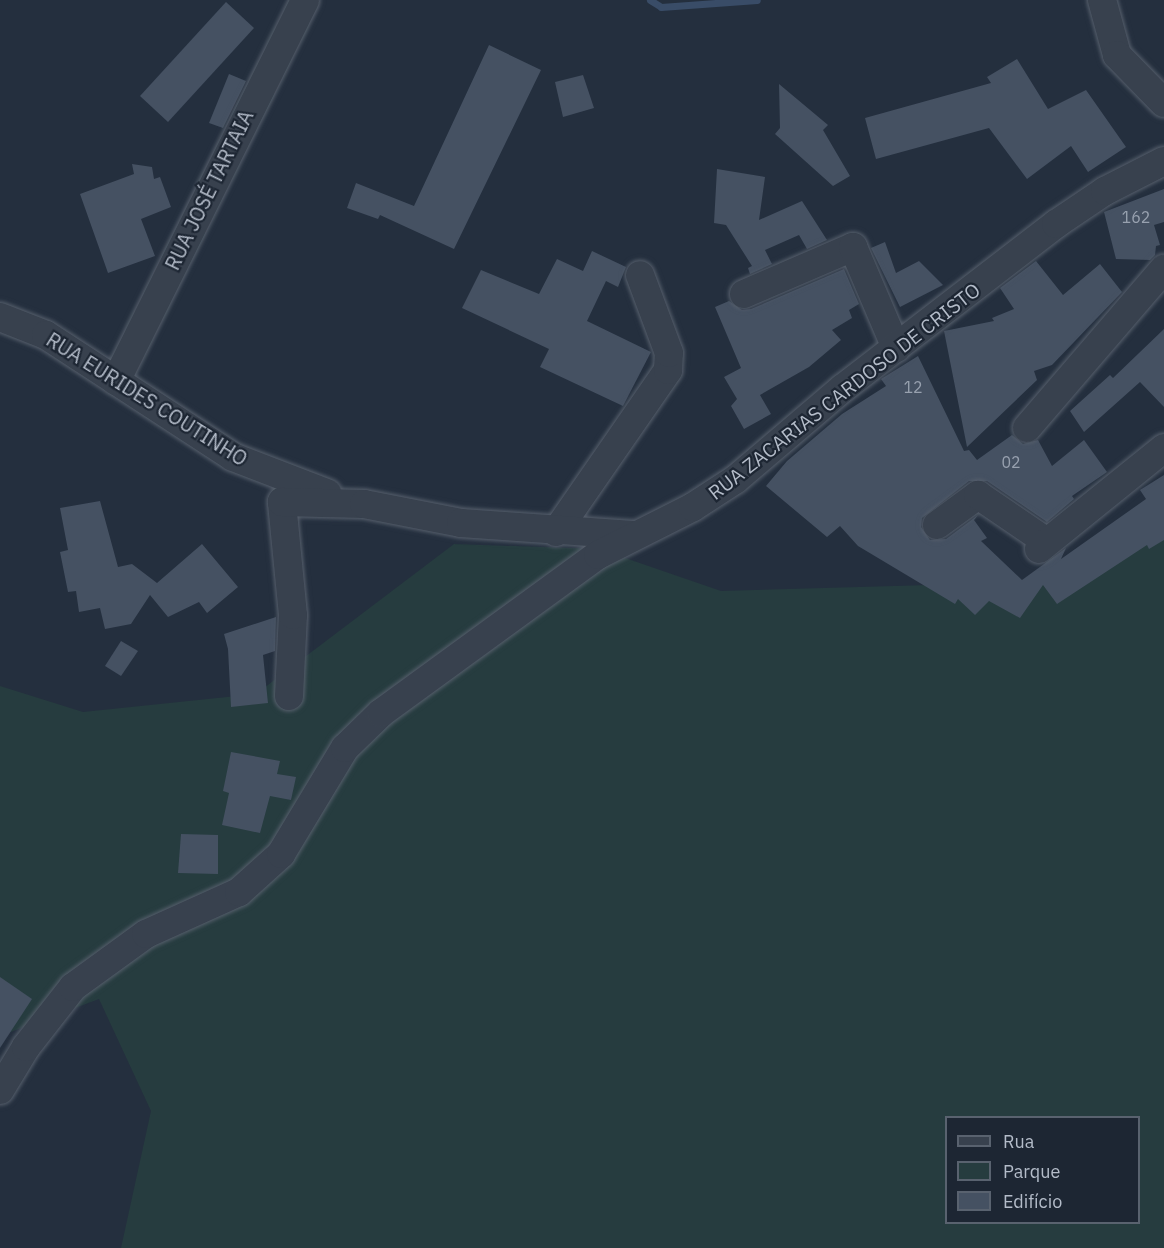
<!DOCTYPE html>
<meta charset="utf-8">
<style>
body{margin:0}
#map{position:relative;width:1164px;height:1248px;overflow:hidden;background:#242f3e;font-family:"IBM Plex Sans",sans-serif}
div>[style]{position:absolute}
.green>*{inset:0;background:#263c3f}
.stream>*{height:7px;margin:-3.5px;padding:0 3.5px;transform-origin:3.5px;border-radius:3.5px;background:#394c67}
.building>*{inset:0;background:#455162}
.roads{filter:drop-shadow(0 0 2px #565f6c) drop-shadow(0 0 2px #565f6c)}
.minor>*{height:28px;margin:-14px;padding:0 14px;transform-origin:14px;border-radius:14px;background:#38414e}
span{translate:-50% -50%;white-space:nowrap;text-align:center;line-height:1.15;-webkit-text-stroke:4.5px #1d2633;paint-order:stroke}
.number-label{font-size:16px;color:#98a1af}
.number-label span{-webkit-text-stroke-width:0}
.street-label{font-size:20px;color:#b4bcc9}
.legend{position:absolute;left:945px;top:1116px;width:195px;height:108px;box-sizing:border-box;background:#1d2633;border:2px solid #59626f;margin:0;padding:8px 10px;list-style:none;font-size:18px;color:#b4bcc9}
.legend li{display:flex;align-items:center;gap:12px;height:30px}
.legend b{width:30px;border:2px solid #59626f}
</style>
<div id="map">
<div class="green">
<i style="clip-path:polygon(evenodd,1164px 523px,1164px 1248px,121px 1248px,151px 1111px,99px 999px,0 1036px,0 686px,83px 712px,256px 694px,454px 544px,599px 549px,721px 591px,1033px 582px,1164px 523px,946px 1118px,1138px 1118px,1138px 1222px,946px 1222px,946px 1118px)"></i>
</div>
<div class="stream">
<i style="left:650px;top:0;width:13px;rotate:32deg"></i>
<i style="left:661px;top:7px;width:96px;rotate:-4.2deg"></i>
</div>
<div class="building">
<i style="clip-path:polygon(226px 2px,254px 28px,168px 122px,140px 96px)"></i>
<i style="clip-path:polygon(489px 45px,541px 70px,454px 249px,380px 215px,378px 219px,347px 208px,356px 183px,414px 206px)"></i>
<i style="clip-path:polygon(1017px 59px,1048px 109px,1086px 90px,1126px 147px,1088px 172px,1071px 146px,1027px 179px,989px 128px,876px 159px,865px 118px,991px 83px,987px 77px)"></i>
<i style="clip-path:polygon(229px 74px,246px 81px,223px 128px,209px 123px)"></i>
<i style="clip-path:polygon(583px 75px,594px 108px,563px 117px,555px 82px)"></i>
<i style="clip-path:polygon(779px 84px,828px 125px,823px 130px,850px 176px,833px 186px,775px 134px,780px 128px)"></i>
<i style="clip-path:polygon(132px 164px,152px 167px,154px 179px,160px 177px,171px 207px,141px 219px,155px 256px,108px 273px,80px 194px,134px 174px)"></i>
<i style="clip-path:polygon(717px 169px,765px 177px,759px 220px,802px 201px,827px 240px,807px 249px,799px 235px,765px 250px,772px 264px,750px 274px,748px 268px,752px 266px,726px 225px,714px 223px)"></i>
<i style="clip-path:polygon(1164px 189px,1164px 222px,1154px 225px,1160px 245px,1156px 246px,1155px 255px,1150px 260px,1116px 259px,1104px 212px)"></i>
<i style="clip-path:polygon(885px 242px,896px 273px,919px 261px,943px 285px,900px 307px,871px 248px)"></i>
<i style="clip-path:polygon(592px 251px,626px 267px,618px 287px,606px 281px,587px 321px,651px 352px,623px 406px,540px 367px,549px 349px,462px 308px,481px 270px,539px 294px,557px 259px,583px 271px)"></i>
<i style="clip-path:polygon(1036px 261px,1063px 295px,1100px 264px,1122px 292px,1052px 365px,1034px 371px,1037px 380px,967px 447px,944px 331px,994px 321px,992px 318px,1014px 309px,1000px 288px)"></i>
<i style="clip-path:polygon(844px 269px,859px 304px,849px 310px,852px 318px,832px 330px,841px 340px,809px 367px,760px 395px,771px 414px,744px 429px,731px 406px,737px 399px,724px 377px,741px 368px,715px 307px,729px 301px,742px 310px,751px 309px)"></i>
<i style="clip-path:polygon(1164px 329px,1164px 407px,1140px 382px,1084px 432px,1070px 411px,1110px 375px,1113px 378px)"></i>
<i style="clip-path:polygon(918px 356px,964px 451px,969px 450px,977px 460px,1012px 435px,1023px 444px,1038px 440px,1052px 466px,1084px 440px,1107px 472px,1072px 496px,1074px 499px,1047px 522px,987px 481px,969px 481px,922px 518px,921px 527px,930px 540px,946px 539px,978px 515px,974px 520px,987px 538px,981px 541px,1022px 580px,1066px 548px,1061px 559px,1146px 499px,1140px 490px,1164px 475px,1164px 540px,1149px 549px,1147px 545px,1057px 604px,1043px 585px,1020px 618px,989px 601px,975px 615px,958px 599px,955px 604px,858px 546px,840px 526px,827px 537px,766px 486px,787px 461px,842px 414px,886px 386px,881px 379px)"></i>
<i style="clip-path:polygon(100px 501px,118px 567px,132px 564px,157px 583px,202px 544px,238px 587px,207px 613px,199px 602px,168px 617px,150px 595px,131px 624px,105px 629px,100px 608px,79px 612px,76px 591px,68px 592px,60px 552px,68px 550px,60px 508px)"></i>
<i style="clip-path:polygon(276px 617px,275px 651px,263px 655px,268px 703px,231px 707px,228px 649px,224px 634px)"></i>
<i style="clip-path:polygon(121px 641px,138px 651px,121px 676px,105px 666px)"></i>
<i style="clip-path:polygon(231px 752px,280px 761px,277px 774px,296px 777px,291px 800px,270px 796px,260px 833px,222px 825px,229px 793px,223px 791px)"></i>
<i style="clip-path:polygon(181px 834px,218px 835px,218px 874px,178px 873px)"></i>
<i style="clip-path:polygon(0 977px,32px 999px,0 1048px)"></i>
</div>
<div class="roads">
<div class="minor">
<i style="left:1102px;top:0;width:57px;rotate:74.7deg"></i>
<i style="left:1117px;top:55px;width:67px;rotate:45.6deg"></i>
<i style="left:744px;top:294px;width:119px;rotate:-23.3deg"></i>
<i style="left:853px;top:247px;width:110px;rotate:66.9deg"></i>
<i style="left:0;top:317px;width:49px;rotate:21.4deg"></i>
<i style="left:46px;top:335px;width:223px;rotate:33.1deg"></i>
<i style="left:233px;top:457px;width:101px;rotate:21deg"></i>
<i style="left:116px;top:381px;width:425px;rotate:-63.6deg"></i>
<i style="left:1027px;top:428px;width:210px;rotate:-49.3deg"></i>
<i style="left:937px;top:525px;width:51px;rotate:-36.2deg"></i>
<i style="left:978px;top:495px;width:83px;rotate:34.3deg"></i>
<i style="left:556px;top:532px;width:197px;rotate:-55.3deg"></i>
<i style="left:668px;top:370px;width:17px;rotate:-87deg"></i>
<i style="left:669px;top:353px;width:83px;rotate:-110.4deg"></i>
<i style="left:1039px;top:549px;width:161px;rotate:-38.9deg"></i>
<i style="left:289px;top:696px;width:81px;rotate:-87.2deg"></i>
<i style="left:293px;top:615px;width:114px;rotate:-95.6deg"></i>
<i style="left:282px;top:502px;width:82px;rotate:1.4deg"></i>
<i style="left:364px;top:504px;width:99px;rotate:11.1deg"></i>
<i style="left:461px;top:523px;width:172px;rotate:4deg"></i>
<i style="left:0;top:1090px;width:50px;rotate:-58.8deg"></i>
<i style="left:26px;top:1047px;width:76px;rotate:-51.9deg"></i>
<i style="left:73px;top:987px;width:90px;rotate:-36deg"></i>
<i style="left:146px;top:934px;width:102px;rotate:-24.3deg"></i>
<i style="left:239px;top:892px;width:57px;rotate:-42.1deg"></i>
<i style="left:281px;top:854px;width:124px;rotate:-58.9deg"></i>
<i style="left:345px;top:748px;width:50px;rotate:-44.2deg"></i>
<i style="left:381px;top:713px;width:268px;rotate:-36.1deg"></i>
<i style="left:598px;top:555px;width:106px;rotate:-26.8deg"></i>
<i style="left:693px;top:507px;width:51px;rotate:-33.1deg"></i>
<i style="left:736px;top:479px;width:140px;rotate:-40.4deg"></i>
<i style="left:843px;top:388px;width:269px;rotate:-37.6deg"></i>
<i style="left:1056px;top:224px;width:59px;rotate:-34deg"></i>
<i style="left:1105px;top:191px;width:66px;rotate:-27deg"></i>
</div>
</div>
<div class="number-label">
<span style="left:1136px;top:217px">162</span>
<span style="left:913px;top:387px">12</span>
<span style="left:1011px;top:462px">02</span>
</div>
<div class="street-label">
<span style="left:209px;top:190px;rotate:-64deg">RUA JOSÉ TARTAIA</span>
<span style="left:844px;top:391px;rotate:-38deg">RUA ZACARIAS CARDOSO DE CRISTO</span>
<span style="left:147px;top:399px;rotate:32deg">RUA EURIDES COUTINHO</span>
</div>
<ul class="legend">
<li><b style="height:8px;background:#38414e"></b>Rua</li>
<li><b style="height:16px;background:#263c3f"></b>Parque</li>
<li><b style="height:16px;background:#455162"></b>Edifício</li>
</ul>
</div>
